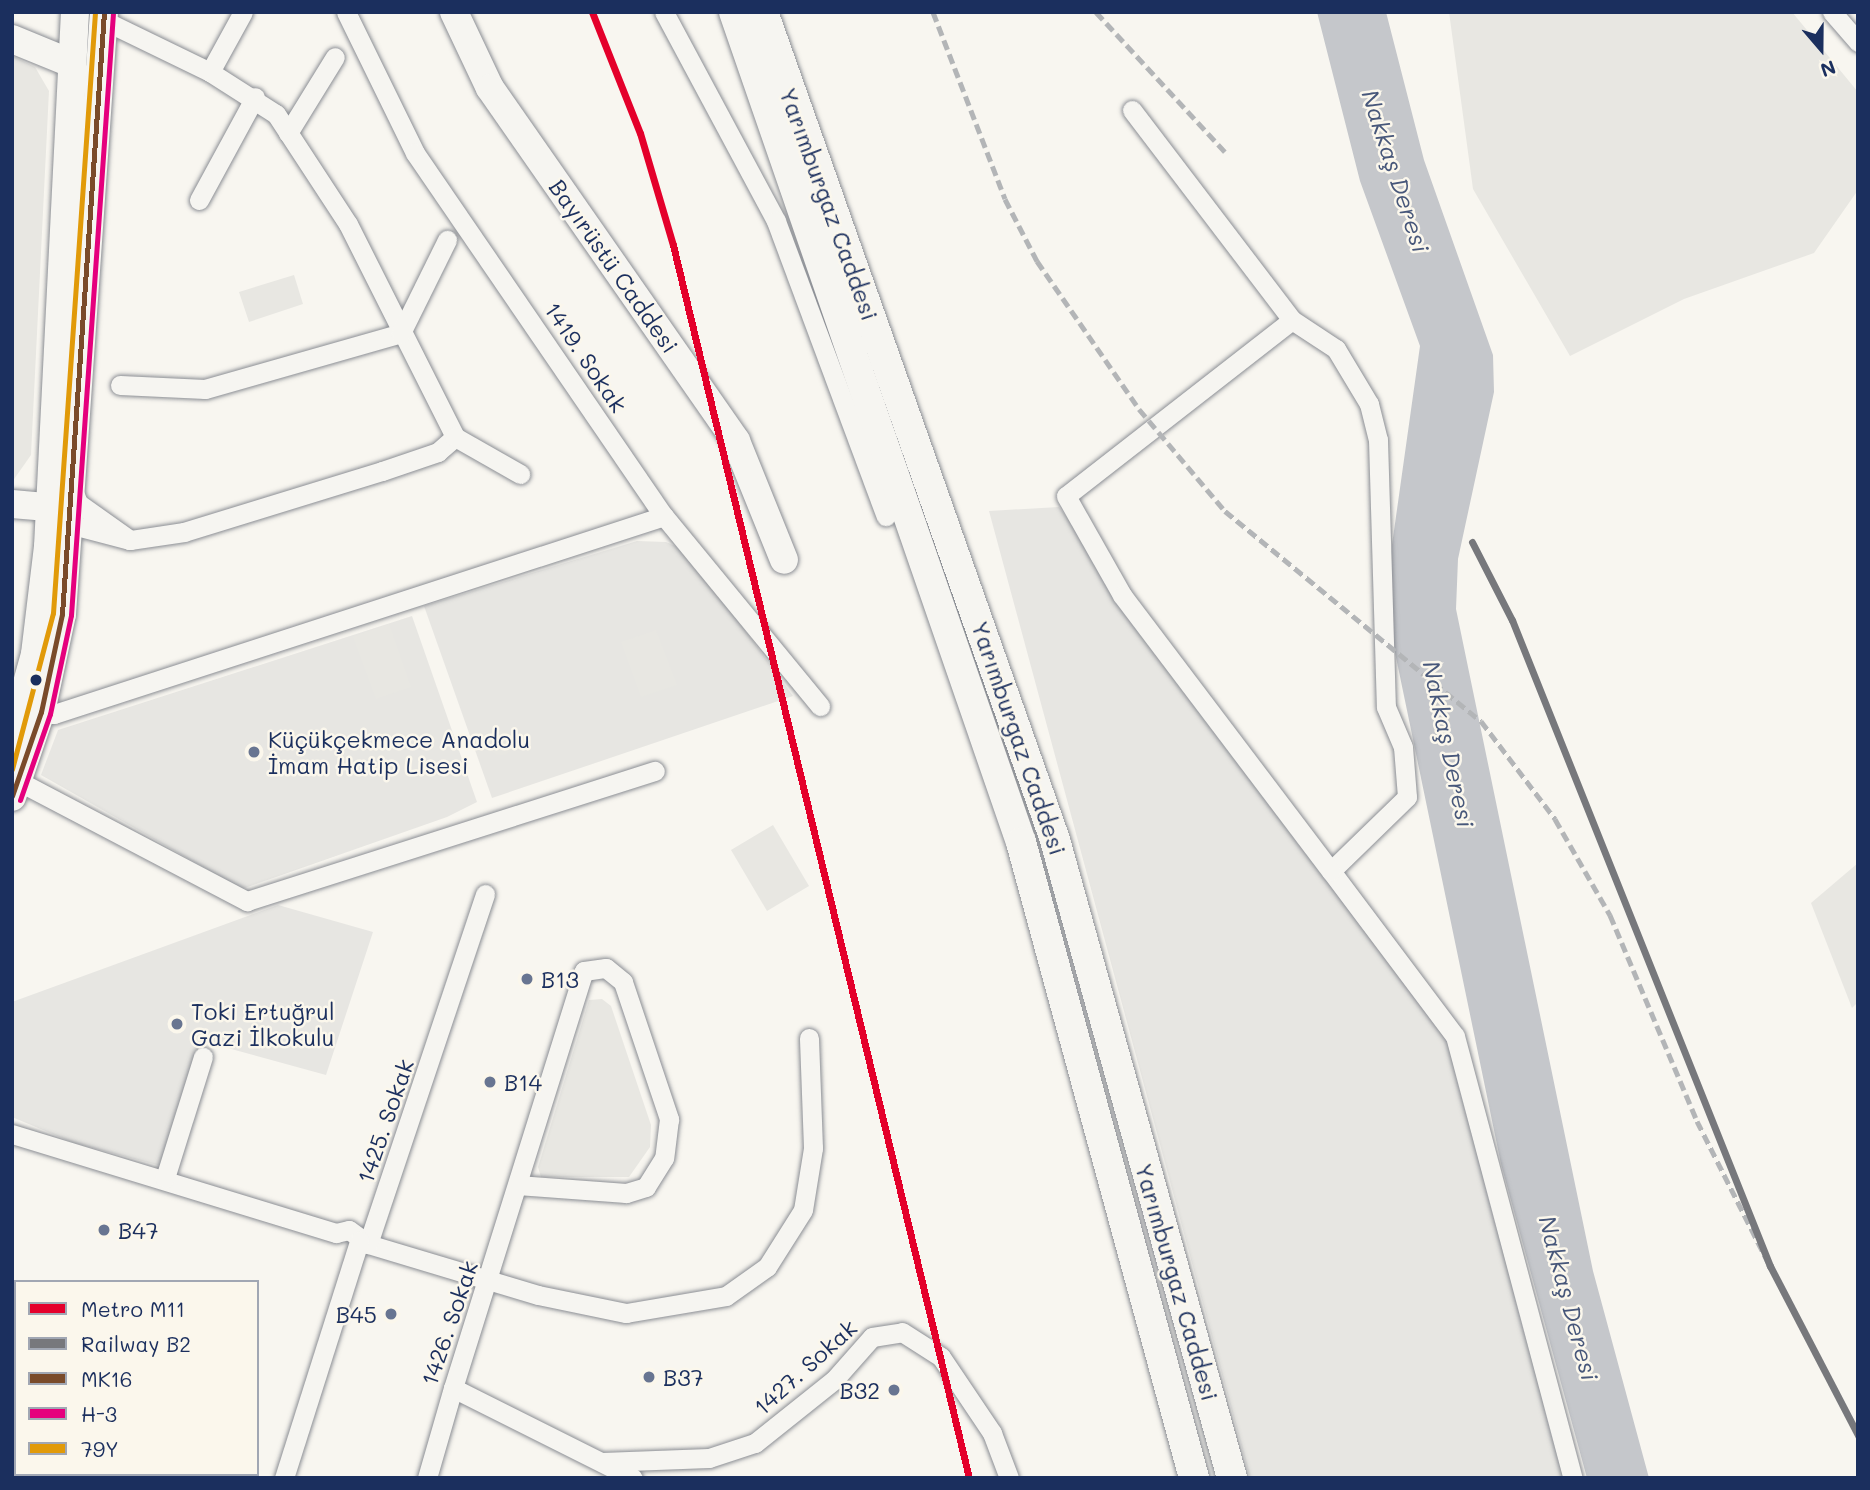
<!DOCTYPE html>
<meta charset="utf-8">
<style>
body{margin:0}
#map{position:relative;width:1870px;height:1490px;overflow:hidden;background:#f8f6f0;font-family:Mali,sans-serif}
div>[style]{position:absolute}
.built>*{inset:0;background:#e7e6e2}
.green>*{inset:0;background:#e8e7e2}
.round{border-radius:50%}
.water>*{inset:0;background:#c5c7cb}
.roads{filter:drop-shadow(0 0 2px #8b8e94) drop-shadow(0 0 2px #8b8e94)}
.street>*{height:19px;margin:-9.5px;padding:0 9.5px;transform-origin:9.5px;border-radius:9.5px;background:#f6f5f1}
.secondary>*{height:28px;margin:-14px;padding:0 14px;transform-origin:14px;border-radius:14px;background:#f6f5f1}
.primary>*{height:30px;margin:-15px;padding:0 15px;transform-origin:15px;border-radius:15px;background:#f6f5f1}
.rail>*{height:5px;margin-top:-2.5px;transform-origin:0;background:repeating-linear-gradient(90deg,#b3b5b7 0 10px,transparent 0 15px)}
.bus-1>*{height:5px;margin:-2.5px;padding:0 2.5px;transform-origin:2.5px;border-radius:2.5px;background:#7a4b2a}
.bus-2>*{height:5px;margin:-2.5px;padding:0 2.5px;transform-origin:2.5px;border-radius:2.5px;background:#e5007d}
.bus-3>*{height:5px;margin:-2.5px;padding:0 2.5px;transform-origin:2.5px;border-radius:2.5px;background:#e19a09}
.rail-1>*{height:7px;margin:-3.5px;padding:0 3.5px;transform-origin:3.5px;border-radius:3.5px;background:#77787c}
.metro-1>*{height:7px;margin:-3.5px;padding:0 3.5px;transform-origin:3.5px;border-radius:3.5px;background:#e4002b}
.dots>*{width:19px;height:19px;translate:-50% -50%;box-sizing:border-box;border:4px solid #fbf7ec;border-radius:50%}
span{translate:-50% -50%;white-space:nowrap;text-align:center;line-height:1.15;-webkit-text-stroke:5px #fbf7ec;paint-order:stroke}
.street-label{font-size:23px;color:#1b2f5e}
.poi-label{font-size:23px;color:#1b2f5e}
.left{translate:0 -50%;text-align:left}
.right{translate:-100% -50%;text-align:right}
.water-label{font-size:24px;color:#47577a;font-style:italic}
.frame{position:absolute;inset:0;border:14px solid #1b2f5e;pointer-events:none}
.legend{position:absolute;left:14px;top:1280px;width:245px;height:196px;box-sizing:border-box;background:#fbf7ec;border:2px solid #a1a7b3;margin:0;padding:9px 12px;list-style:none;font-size:21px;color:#1b2f5e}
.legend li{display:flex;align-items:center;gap:14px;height:35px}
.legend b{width:35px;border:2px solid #a1a7b3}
.north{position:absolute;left:1786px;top:14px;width:70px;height:70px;-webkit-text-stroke:5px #fbf7ec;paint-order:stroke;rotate:160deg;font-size:19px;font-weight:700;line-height:28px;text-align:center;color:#1b2f5e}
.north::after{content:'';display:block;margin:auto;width:24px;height:32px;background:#1b2f5e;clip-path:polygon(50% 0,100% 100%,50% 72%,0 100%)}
</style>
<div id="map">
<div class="built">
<i style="clip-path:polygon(1059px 507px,1466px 1044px,1581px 1478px,1250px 1478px,989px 511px)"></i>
<i style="clip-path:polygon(637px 541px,666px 542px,687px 551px,793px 696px,492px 798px,424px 606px)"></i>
<i style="clip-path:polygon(412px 616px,477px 802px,447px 817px,242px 889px,41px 775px,58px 730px)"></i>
<i style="clip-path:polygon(278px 905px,373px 932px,326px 1075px,202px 1041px,165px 1167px,74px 1143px,12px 1117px,12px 1002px)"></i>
</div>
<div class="green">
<i style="clip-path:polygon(1449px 12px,1792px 12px,1858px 92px,1858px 190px,1814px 253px,1684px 299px,1570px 356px,1473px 189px)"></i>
<i style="clip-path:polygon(12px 56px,35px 67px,49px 91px,31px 455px,12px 482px)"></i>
<i style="clip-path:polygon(294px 275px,303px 304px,249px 322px,239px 292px)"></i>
<i style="clip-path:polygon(389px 624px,411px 687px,376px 699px,353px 637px)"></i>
<i style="clip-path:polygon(656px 630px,677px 685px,641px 697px,621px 642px)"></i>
<i class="round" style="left:489px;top:731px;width:24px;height:24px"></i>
<i style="clip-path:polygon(773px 825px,809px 886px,767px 911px,731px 850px)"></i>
<i style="clip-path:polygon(1858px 863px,1858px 1002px,1852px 1008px,1811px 903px)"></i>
<i style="clip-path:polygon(602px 999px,611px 1006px,651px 1125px,650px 1147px,629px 1177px,541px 1177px,538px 1167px,589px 1000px)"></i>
</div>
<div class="water">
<i style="clip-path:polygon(1317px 12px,1386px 12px,1424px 160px,1493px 355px,1494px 392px,1458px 559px,1456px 609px,1593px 1271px,1649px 1478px,1587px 1478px,1501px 1164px,1392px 638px,1391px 552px,1420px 346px,1360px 181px)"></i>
</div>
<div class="roads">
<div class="street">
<i style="left:346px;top:12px;width:157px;rotate:63.9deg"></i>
<i style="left:415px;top:153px;width:440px;rotate:55.6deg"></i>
<i style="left:664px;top:516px;width:246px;rotate:50.6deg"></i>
<i style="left:664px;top:12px;width:237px;rotate:61.8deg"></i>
<i style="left:776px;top:221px;width:315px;rotate:69.6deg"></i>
<i style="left:1832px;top:12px;width:40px;rotate:49deg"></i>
<i style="left:103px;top:20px;width:119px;rotate:25.9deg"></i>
<i style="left:210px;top:72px;width:78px;rotate:32.5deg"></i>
<i style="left:276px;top:114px;width:131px;rotate:56.8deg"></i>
<i style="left:348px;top:224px;width:238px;rotate:63.3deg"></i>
<i style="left:455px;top:437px;width:23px;rotate:139deg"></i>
<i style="left:438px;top:452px;width:59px;rotate:161.3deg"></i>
<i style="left:382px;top:471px;width:207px;rotate:162.9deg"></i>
<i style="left:184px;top:532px;width:55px;rotate:171.6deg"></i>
<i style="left:210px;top:72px;width:68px;rotate:-61.2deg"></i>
<i style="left:1132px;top:110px;width:264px;rotate:52.7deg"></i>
<i style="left:1292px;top:320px;width:53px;rotate:33.4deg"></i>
<i style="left:1336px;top:349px;width:64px;rotate:59deg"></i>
<i style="left:1369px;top:404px;width:37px;rotate:76deg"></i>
<i style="left:1378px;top:440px;width:267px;rotate:88.3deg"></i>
<i style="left:1386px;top:707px;width:43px;rotate:67deg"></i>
<i style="left:1403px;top:747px;width:50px;rotate:85.4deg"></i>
<i style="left:1407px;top:797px;width:106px;rotate:135.8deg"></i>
<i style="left:1331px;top:871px;width:206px;rotate:53.1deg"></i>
<i style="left:1455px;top:1036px;width:457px;rotate:75.1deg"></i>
<i style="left:288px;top:133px;width:89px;rotate:-58.3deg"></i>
<i style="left:199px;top:200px;width:117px;rotate:-61.5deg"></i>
<i style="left:1292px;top:320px;width:286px;rotate:142.1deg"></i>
<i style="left:1066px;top:496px;width:114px;rotate:60.5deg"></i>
<i style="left:1122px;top:595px;width:346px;rotate:52.9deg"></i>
<i style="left:120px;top:385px;width:85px;rotate:2.7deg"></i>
<i style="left:205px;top:389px;width:204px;rotate:-15.9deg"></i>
<i style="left:401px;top:333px;width:104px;rotate:-63.7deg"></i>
<i style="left:455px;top:437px;width:75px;rotate:29.6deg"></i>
<i style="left:69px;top:524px;width:63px;rotate:14.7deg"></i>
<i style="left:130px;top:540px;width:64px;rotate:-144.6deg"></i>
<i style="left:78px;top:503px;width:19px;rotate:-111deg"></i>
<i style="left:41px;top:712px;width:13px;rotate:9deg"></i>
<i style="left:54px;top:714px;width:641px;rotate:-17.98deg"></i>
<i style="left:18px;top:781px;width:259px;rotate:27.7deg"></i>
<i style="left:247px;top:901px;width:428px;rotate:-17.7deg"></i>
<i style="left:12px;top:1134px;width:339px;rotate:17deg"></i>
<i style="left:165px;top:1178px;width:127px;rotate:-72.6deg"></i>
<i style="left:336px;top:1233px;width:13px;rotate:-13deg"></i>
<i style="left:349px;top:1230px;width:24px;rotate:36deg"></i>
<i style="left:368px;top:1244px;width:177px;rotate:16.7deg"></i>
<i style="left:538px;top:1295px;width:90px;rotate:11.6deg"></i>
<i style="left:626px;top:1313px;width:101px;rotate:-9.6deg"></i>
<i style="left:726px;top:1296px;width:50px;rotate:-35.3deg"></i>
<i style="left:767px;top:1267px;width:67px;rotate:-57.7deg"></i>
<i style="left:803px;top:1210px;width:63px;rotate:-80.8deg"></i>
<i style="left:813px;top:1148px;width:110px;rotate:-92.1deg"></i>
<i style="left:368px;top:1244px;width:369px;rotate:-71.5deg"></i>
<i style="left:453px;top:1388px;width:201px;rotate:26.6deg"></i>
<i style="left:602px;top:1462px;width:107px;rotate:-2.1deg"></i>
<i style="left:709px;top:1458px;width:48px;rotate:-18.1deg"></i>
<i style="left:755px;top:1443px;width:101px;rotate:-38.6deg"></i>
<i style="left:834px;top:1380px;width:57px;rotate:-48.5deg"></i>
<i style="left:872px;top:1337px;width:30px;rotate:-9deg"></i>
<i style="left:902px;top:1332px;width:46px;rotate:32.7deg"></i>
<i style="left:941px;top:1357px;width:92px;rotate:56.1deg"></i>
<i style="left:992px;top:1433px;width:48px;rotate:69.3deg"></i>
<i style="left:83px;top:1478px;width:4px;rotate:-76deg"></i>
<i style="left:284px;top:1478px;width:249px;rotate:-72.4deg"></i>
<i style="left:427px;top:1478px;width:94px;rotate:-73.9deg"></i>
<i style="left:453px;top:1388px;width:437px;rotate:-72.6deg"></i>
<i style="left:584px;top:971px;width:22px;rotate:-8deg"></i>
<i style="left:606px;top:968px;width:22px;rotate:39deg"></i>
<i style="left:623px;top:982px;width:145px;rotate:71.4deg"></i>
<i style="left:669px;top:1119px;width:39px;rotate:97deg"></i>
<i style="left:664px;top:1158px;width:34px;rotate:122deg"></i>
<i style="left:646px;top:1187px;width:21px;rotate:163deg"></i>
<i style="left:626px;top:1193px;width:109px;rotate:-175.8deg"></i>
</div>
<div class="secondary">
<i style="left:454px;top:12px;width:84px;rotate:64.7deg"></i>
<i style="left:490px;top:88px;width:430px;rotate:55.1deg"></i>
<i style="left:736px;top:441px;width:128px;rotate:68deg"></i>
<i style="left:12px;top:39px;width:61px;rotate:22.3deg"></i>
<i style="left:68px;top:62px;width:17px;rotate:59deg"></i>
<i style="left:12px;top:504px;width:36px;rotate:5deg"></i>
<i style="left:12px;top:737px;width:86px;rotate:-74.5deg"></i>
<i style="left:35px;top:654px;width:108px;rotate:-83.1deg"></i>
<i style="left:48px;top:547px;width:536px;rotate:-87.11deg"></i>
<i style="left:12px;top:797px;width:90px;rotate:-71.2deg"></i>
<i style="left:41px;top:712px;width:100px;rotate:-77.9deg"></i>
<i style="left:62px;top:614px;width:603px;rotate:-86.01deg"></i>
</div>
<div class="primary">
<i style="left:734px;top:12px;width:878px;rotate:70.93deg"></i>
<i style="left:1021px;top:842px;width:659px;rotate:74.78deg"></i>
<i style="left:763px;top:12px;width:878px;rotate:70.57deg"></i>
<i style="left:1055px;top:840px;width:662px;rotate:74.49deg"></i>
</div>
</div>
<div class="rail">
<i style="left:933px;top:12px;width:200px;rotate:68.9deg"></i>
<i style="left:1005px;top:199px;width:70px;rotate:62.7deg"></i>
<i style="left:1037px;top:261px;width:180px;rotate:55.4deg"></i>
<i style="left:1139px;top:409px;width:133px;rotate:49.9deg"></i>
<i style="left:1225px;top:511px;width:331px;rotate:39.4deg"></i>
<i style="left:1481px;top:721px;width:123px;rotate:52.9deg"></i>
<i style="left:1555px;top:819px;width:111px;rotate:60.2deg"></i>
<i style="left:1610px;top:915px;width:224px;rotate:67.1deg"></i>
<i style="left:1697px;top:1121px;width:162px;rotate:63.3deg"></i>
<i style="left:1096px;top:12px;width:193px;rotate:47.3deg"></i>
</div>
<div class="bus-1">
<i style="left:12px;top:796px;width:89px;rotate:-71deg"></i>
<i style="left:41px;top:712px;width:100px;rotate:-77.9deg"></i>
<i style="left:62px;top:614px;width:603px;rotate:-86.01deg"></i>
</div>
<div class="bus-2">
<i style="left:20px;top:800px;width:91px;rotate:-70.8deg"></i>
<i style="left:50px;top:714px;width:101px;rotate:-78deg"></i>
<i style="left:71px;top:615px;width:603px;rotate:-86.01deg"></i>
</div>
<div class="bus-3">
<i style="left:12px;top:769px;width:161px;rotate:-75.3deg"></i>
<i style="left:53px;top:613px;width:602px;rotate:-86deg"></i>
</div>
<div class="rail-1">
<i style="left:1472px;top:542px;width:88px;rotate:62.9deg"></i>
<i style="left:1512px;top:620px;width:696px;rotate:68.23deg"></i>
<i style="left:1770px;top:1266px;width:191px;rotate:62.5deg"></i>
</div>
<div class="metro-1">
<i style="left:592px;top:12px;width:130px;rotate:68.4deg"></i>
<i style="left:640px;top:133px;width:117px;rotate:73.6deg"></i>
<i style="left:673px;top:245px;width:1268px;rotate:76.5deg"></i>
</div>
<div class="dots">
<i style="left:36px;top:680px;background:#1b2f5e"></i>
<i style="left:254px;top:752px;background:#687591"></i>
<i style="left:527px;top:979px;background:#687591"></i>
<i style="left:177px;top:1024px;background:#687591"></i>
<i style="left:490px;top:1082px;background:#687591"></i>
<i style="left:104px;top:1230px;background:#687591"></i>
<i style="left:391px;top:1314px;background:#687591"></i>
<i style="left:649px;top:1377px;background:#687591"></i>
<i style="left:894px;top:1390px;background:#687591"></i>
</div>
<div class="street-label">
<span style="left:829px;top:204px;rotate:70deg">Yarımburgaz Caddesi</span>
<span style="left:614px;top:266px;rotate:55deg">Bayırüstü Caddesi</span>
<span style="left:586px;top:357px;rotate:56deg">1419. Sokak</span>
<span style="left:1019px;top:738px;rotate:71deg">Yarımburgaz Caddesi</span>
<span style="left:385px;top:1121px;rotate:-71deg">1425. Sokak</span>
<span style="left:1177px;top:1282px;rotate:74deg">Yarımburgaz Caddesi</span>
<span style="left:449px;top:1323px;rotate:-71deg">1426. Sokak</span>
<span style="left:805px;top:1367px;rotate:-42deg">1427. Sokak</span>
</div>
<div class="poi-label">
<span class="left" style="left:268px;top:752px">Küçükçekmece Anadolu<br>İmam Hatip Lisesi</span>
<span class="left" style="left:541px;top:979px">B13</span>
<span class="left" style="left:191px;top:1024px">Toki Ertuğrul<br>Gazi İlkokulu</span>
<span class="left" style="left:504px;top:1082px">B14</span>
<span class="left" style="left:118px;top:1230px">B47</span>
<span class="right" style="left:377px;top:1314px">B45</span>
<span class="left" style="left:663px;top:1377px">B37</span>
<span class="right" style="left:880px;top:1390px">B32</span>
</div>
<div class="water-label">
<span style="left:1396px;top:171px;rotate:72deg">Nakkaş Deresi</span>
<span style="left:1449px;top:744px;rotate:78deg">Nakkaş Deresi</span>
<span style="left:1569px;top:1298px;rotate:75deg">Nakkaş Deresi</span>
</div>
<div class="frame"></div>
<ul class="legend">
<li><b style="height:9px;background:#e4002b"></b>Metro M11</li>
<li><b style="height:9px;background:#77787c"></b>Railway B2</li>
<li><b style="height:9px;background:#7a4b2a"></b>MK16</li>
<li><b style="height:9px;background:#e5007d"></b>H-3</li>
<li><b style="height:9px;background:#e19a09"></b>79Y</li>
</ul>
<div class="north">N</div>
</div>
